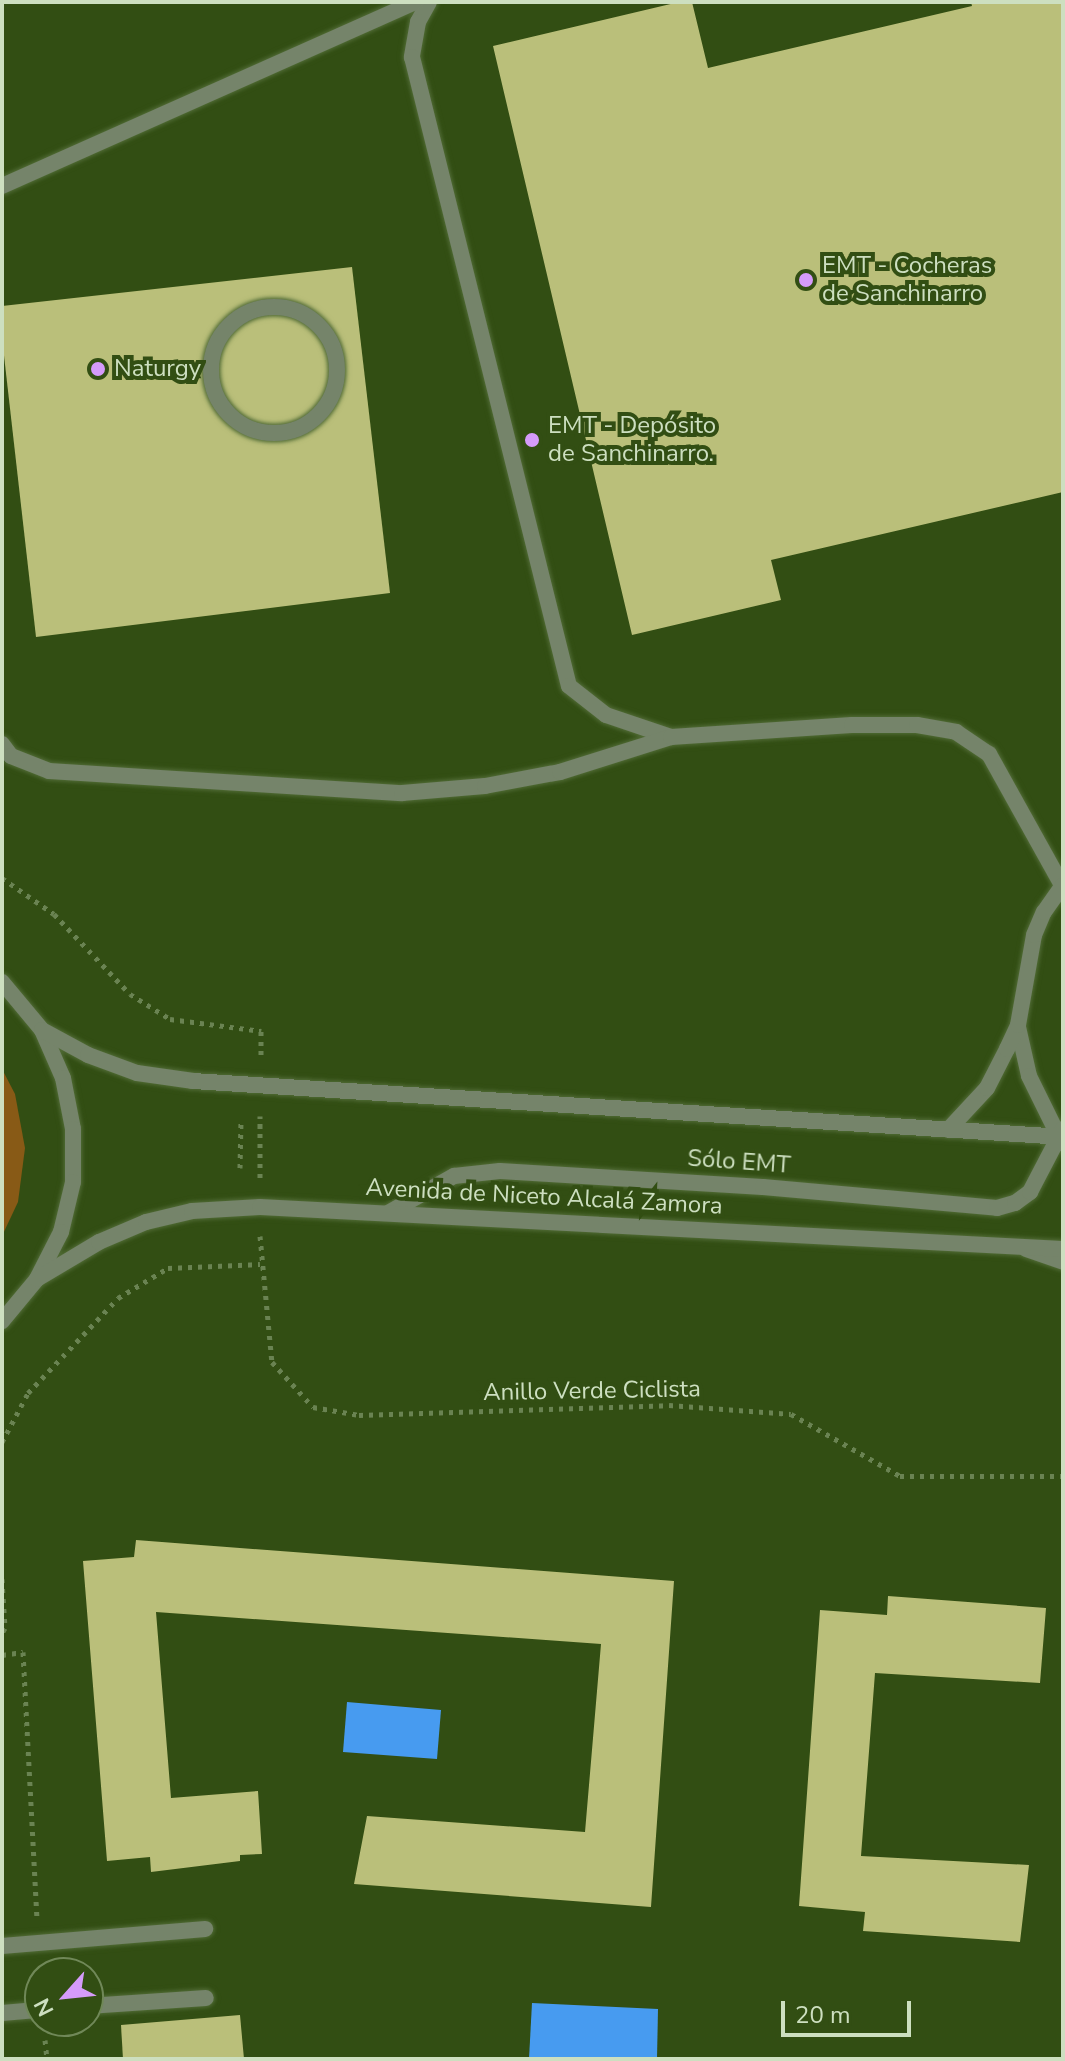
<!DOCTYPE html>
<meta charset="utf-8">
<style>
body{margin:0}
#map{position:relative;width:1065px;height:2061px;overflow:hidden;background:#324e13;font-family:"Nunito Sans",sans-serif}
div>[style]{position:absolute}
.green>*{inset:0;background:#885a16}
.water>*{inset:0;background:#479bf0}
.building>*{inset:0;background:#babf7a}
.path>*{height:5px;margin-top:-2.5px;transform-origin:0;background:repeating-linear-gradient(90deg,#6a8352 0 4px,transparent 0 10px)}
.roads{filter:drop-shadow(0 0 2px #516b36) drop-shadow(0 0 2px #516b36)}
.service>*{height:16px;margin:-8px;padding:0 8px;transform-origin:8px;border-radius:8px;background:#75846a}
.service>.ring{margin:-8px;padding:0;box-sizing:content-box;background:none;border:16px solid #75846a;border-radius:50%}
.minor>*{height:16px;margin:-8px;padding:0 8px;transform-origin:8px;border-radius:8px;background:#75846a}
.tertiary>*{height:16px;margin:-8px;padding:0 8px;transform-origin:8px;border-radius:8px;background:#75846a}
.dots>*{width:22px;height:22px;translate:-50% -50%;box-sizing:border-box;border:4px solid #324e13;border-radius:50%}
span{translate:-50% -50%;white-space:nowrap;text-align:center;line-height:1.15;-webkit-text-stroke:8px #324e13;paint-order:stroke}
.poi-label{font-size:24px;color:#cddfc0}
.left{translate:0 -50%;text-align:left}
.street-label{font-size:24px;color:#cddfc0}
.frame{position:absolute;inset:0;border:4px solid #cddfc0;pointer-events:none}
.north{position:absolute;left:24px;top:1957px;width:80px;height:80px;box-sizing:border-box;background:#324e13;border:2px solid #708858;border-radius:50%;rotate:243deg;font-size:22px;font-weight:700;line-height:32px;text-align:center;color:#cddfc0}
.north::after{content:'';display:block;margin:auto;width:28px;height:36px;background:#d59bfa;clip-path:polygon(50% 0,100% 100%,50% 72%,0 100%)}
.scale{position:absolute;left:781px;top:2001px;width:130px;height:36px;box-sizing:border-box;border:4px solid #cddfc0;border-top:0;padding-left:10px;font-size:24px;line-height:28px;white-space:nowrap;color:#cddfc0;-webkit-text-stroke:6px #324e13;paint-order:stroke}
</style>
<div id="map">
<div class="green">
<i style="clip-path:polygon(2px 1069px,15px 1094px,25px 1148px,18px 1202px,2px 1236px)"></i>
</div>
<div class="water">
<i style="clip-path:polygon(347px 1702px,441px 1710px,437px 1759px,343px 1752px)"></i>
<i style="clip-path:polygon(532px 2003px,658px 2009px,657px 2059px,529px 2059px)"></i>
</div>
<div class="building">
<i style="clip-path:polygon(679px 2px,692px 2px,708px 68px,972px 6px,971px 2px,1063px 2px,1063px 492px,771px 560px,781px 600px,632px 635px,493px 46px)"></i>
<i style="clip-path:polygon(352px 267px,390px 593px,36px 637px,2px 338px,2px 306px)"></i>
<i style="clip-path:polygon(136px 1540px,674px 1581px,651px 1907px,354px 1884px,367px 1816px,585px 1832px,601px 1644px,156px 1612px,171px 1798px,258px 1791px,262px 1854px,240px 1855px,240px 1861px,151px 1872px,150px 1857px,107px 1861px,83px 1561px,134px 1557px)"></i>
<i style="clip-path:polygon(888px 1596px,1046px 1608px,1040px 1683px,875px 1673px,861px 1856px,1029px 1865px,1020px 1942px,863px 1931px,865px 1912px,799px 1906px,820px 1610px,887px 1615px)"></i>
<i style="clip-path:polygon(240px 2015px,244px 2059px,123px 2059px,121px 2025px)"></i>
</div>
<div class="path">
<i style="left:2px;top:878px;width:63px;rotate:34.7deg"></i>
<i style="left:54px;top:914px;width:110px;rotate:46.5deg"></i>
<i style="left:130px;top:994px;width:47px;rotate:32deg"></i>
<i style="left:170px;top:1019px;width:92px;rotate:7.5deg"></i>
<i style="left:261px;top:1031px;width:27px;rotate:90deg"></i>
<i style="left:240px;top:1168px;width:49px;rotate:-88.8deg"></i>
<i style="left:260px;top:1178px;width:62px;rotate:-90deg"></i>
<i style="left:260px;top:1236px;width:127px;rotate:84.6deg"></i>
<i style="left:272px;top:1362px;width:61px;rotate:47.7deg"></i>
<i style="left:313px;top:1407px;width:47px;rotate:9.9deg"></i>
<i style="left:359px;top:1415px;width:310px;rotate:-1.8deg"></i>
<i style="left:669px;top:1405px;width:122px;rotate:4.2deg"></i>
<i style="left:791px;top:1414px;width:125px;rotate:29.6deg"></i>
<i style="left:900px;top:1476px;width:163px"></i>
<i style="left:2px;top:1442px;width:55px;rotate:-62deg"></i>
<i style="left:28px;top:1393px;width:131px;rotate:-46.5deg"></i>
<i style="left:118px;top:1298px;width:58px;rotate:-31deg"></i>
<i style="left:168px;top:1268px;width:92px;rotate:-2.5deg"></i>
<i style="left:2px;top:1579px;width:49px;rotate:86.5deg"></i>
<i style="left:5px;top:1628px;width:6px;rotate:121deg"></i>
<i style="left:2px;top:1655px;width:21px;rotate:-8deg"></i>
<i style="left:23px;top:1652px;width:264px;rotate:87deg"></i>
<i style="left:45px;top:2040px;width:19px;rotate:84deg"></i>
</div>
<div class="roads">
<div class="service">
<i style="left:429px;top:2px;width:23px;rotate:119deg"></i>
<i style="left:418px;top:22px;width:36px;rotate:100deg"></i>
<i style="left:412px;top:57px;width:648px;rotate:75.99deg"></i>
<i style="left:569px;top:686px;width:47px;rotate:38.1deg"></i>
<i style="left:606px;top:715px;width:69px;rotate:18.7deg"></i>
<i style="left:2px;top:186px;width:453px;rotate:-24deg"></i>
<i class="ring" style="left:211px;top:307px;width:110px;height:110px"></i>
<i style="left:2px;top:744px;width:15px;rotate:53deg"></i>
<i style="left:11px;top:756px;width:41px;rotate:21.5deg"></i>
<i style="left:49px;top:771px;width:354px;rotate:3.6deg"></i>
<i style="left:402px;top:793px;width:83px;rotate:-4.8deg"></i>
<i style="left:485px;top:786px;width:76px;rotate:-10.6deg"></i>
<i style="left:560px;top:772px;width:116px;rotate:-17.5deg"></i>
<i style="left:671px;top:737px;width:181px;rotate:-3.8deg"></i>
<i style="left:852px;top:725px;width:65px"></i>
<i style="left:917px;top:725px;width:40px;rotate:10deg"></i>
<i style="left:956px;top:732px;width:40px;rotate:34deg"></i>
<i style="left:989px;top:754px;width:152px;rotate:60.9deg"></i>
<i style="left:1018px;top:1027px;width:50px;rotate:77.3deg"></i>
<i style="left:1029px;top:1076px;width:75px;rotate:63.8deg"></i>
<i style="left:948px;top:1130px;width:57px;rotate:-47.1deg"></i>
<i style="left:987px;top:1088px;width:44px;rotate:-62.9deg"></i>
<i style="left:1007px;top:1049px;width:26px;rotate:-65deg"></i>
<i style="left:1018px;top:1025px;width:91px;rotate:-79.9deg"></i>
<i style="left:1034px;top:935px;width:25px;rotate:-67deg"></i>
<i style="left:1044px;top:912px;width:32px;rotate:-55deg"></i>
<i style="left:388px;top:1213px;width:76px;rotate:-29.3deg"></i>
<i style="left:454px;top:1176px;width:46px;rotate:-6.2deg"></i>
<i style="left:500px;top:1171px;width:263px;rotate:3.5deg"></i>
<i style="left:763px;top:1187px;width:235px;rotate:5.1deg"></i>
<i style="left:997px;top:1208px;width:19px;rotate:-16deg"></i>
<i style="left:1015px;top:1203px;width:19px;rotate:-36deg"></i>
<i style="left:1030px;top:1192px;width:71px;rotate:-62.4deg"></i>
<i style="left:2px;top:1946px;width:204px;rotate:-4.8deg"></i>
<i style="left:88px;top:2006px;width:118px;rotate:-3.9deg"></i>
<i style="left:2px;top:2013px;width:38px;rotate:-5deg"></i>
</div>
<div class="minor">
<i style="left:1026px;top:1249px;width:39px;rotate:19deg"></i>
</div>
<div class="tertiary">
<i style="left:2px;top:982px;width:62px;rotate:50.2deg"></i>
<i style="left:42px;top:1030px;width:52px;rotate:66.4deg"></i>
<i style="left:63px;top:1078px;width:52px;rotate:78.9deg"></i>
<i style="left:73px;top:1129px;width:53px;rotate:90deg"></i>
<i style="left:73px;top:1182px;width:51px;rotate:103.5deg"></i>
<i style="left:61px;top:1232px;width:53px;rotate:117.1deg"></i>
<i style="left:37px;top:1279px;width:55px;rotate:129.8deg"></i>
<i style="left:42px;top:1030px;width:52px;rotate:28.5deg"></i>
<i style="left:88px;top:1055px;width:52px;rotate:20.2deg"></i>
<i style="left:137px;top:1073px;width:57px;rotate:8.1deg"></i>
<i style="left:193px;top:1081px;width:872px;rotate:3.68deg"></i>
<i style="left:37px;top:1279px;width:72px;rotate:-30.8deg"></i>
<i style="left:99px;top:1242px;width:51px;rotate:-23.1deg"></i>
<i style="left:146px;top:1222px;width:47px;rotate:-13.4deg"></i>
<i style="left:192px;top:1211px;width:68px;rotate:-3.4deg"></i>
<i style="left:260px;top:1207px;width:804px;rotate:2.99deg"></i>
</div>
</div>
<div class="dots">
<i style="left:806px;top:280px;background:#d59bfa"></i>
<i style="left:98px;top:369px;background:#d59bfa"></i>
<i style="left:532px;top:440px;background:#d59bfa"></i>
</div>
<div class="poi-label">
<span class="left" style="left:822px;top:280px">EMT - Cocheras<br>de Sanchinarro</span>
<span class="left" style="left:114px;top:369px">Naturgy</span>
<span class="left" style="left:548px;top:440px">EMT - Depósito<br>de Sanchinarro.</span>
</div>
<div class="street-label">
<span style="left:739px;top:1162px;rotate:4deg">Sólo EMT</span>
<span style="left:544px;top:1197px;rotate:3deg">Avenida de Niceto Alcalá Zamora</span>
<span style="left:592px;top:1391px;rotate:-1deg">Anillo Verde Ciclista</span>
</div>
<div class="frame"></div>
<div class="north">N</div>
<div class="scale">20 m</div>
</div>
